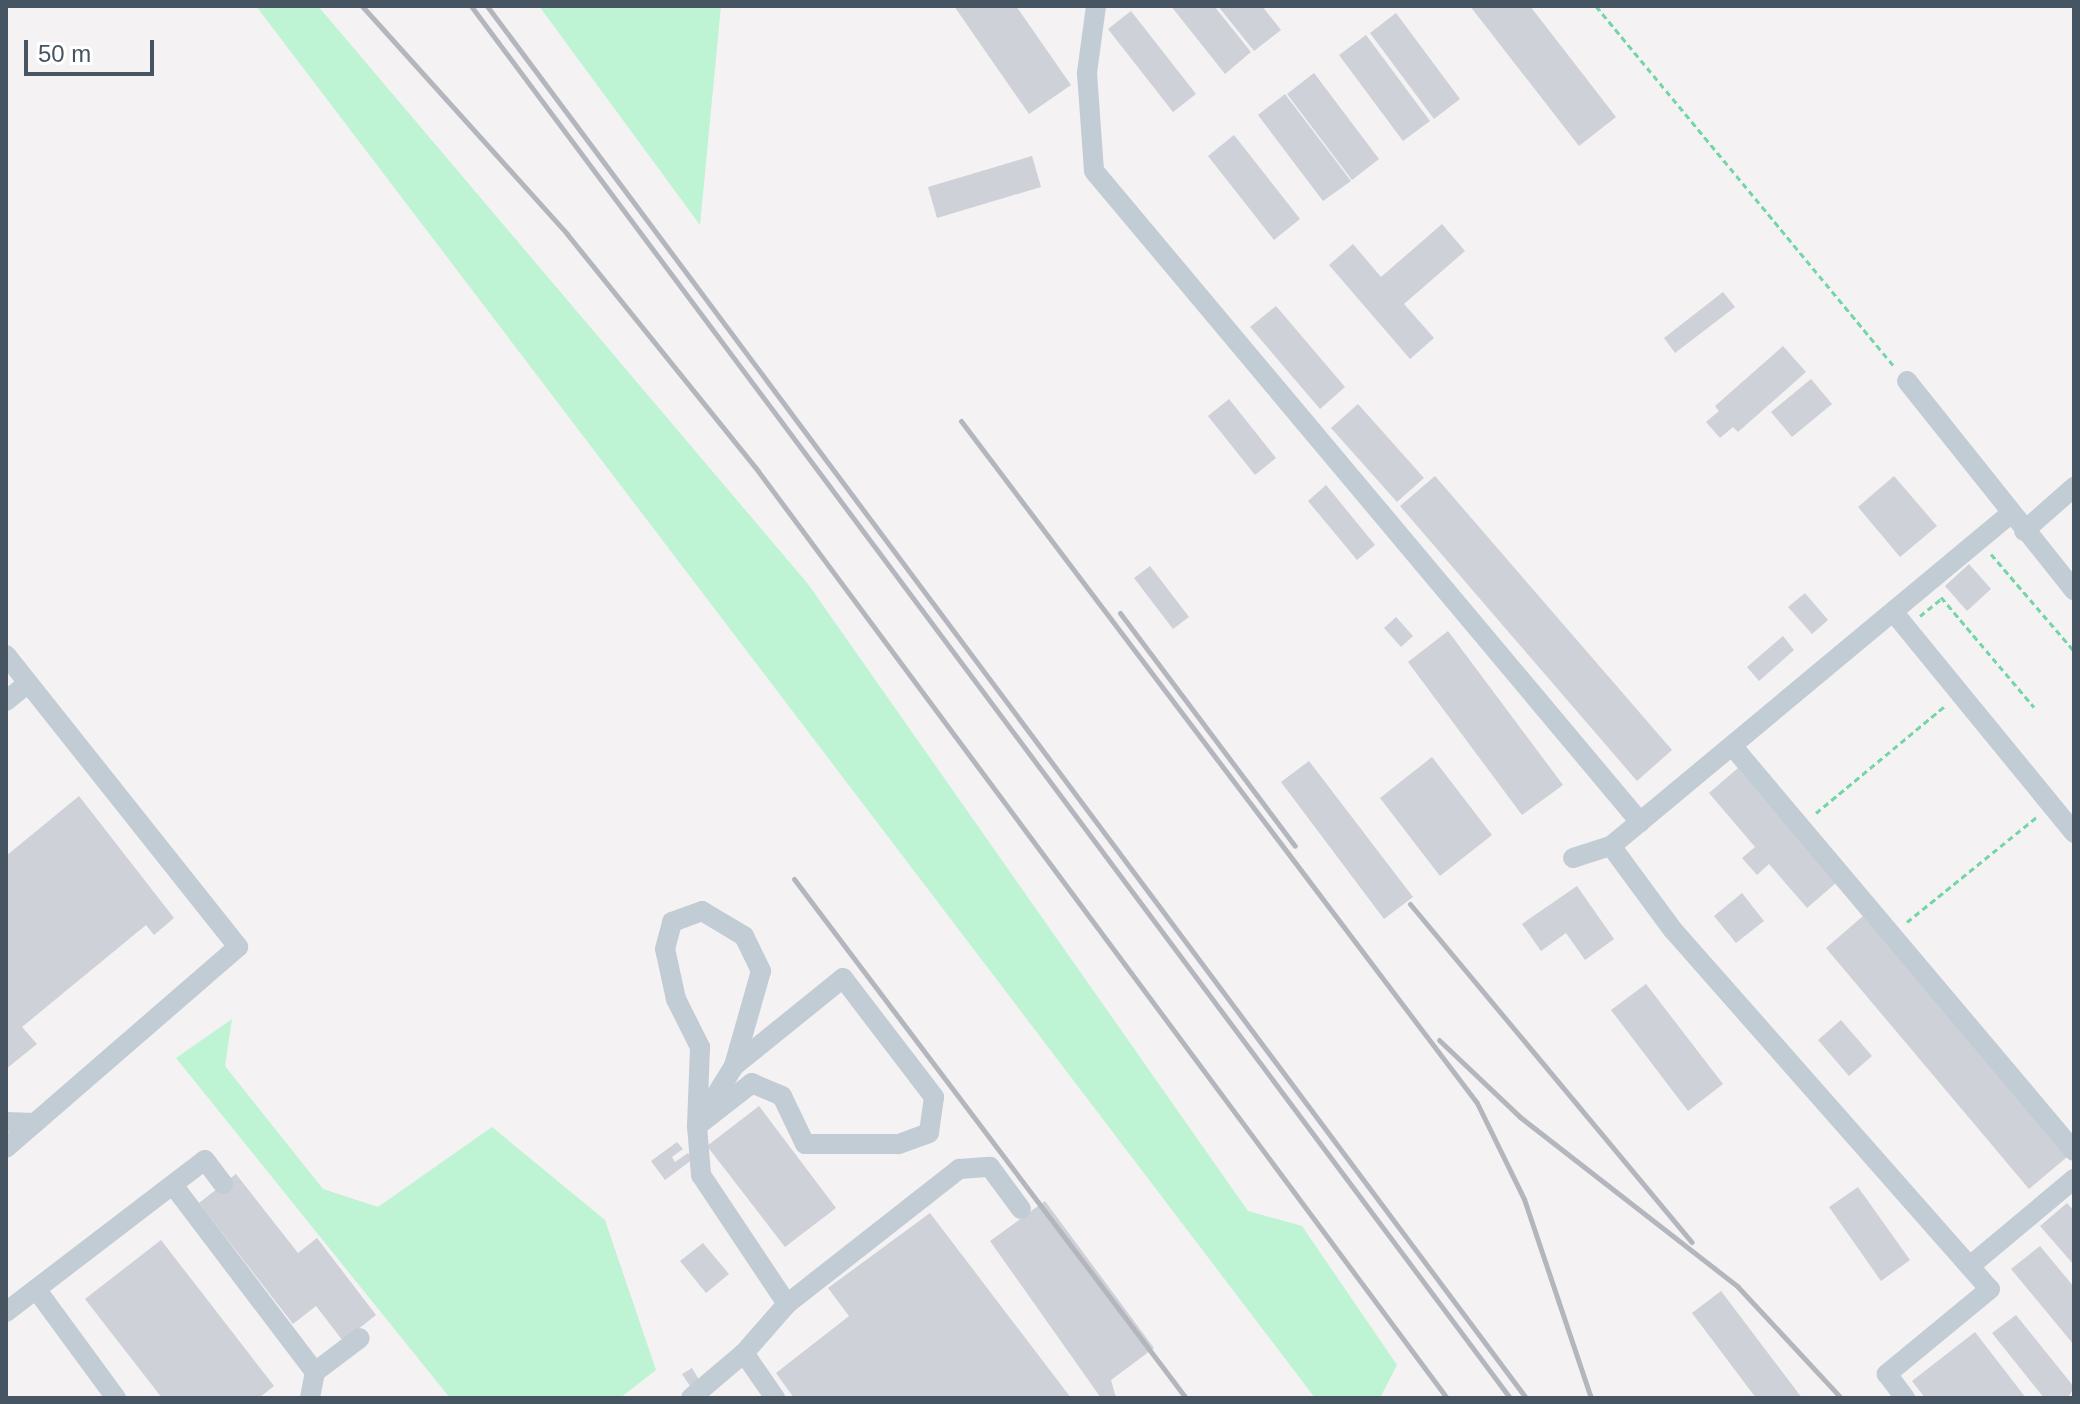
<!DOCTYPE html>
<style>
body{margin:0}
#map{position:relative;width:2080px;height:1404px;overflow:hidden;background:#f4f2f2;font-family:Helvetica,sans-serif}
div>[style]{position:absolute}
.green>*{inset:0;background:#bef4d4}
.building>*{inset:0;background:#ced1d8}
.path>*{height:3px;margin-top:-1.5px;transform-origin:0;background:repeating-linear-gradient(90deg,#72d6a6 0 6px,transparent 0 10px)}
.minor>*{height:20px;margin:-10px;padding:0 10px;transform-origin:10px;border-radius:10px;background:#c2ccd4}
.rail>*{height:5px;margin:-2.5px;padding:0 2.5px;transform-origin:2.5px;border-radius:2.5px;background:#b3b7bd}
span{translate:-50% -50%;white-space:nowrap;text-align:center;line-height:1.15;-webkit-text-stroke:6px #fff;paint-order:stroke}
.frame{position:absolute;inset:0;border:8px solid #475562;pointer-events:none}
.scale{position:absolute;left:24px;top:40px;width:130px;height:36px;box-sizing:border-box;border:4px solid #475562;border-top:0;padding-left:10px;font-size:24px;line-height:28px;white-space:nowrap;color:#475562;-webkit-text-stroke:6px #fff;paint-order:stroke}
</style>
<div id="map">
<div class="green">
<i style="clip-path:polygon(256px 6px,318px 6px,808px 584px,1248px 1211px,1302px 1226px,1397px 1365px,1380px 1398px,1315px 1398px)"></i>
<i style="clip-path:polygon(539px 6px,721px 6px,700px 225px)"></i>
<i style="clip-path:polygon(232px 1019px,225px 1066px,323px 1189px,378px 1207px,492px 1127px,605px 1220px,656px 1370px,620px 1398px,450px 1398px,176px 1058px)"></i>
</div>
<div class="building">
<i style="clip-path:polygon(954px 6px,1016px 6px,1071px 85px,1029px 114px)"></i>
<i style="clip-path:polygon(1171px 6px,1214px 6px,1251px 52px,1225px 74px)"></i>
<i style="clip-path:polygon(1218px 6px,1262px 6px,1281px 30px,1254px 51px)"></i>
<i style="clip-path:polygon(1470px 6px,1530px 6px,1616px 117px,1579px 146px)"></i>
<i style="clip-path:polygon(1131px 11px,1196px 94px,1173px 112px,1108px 29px)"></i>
<i style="clip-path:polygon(1396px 13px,1460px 99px,1434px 119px,1370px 33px)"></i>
<i style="clip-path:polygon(1366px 35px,1430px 121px,1403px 141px,1339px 55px)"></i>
<i style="clip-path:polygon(1314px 73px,1379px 159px,1352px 180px,1287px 94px)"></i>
<i style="clip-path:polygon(1285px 94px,1351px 181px,1323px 201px,1258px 115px)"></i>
<i style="clip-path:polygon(1234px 135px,1300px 219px,1274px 240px,1208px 156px)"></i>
<i style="clip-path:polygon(1032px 156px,1041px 187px,937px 218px,928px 187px)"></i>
<i style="clip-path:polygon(1442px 224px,1465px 251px,1404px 304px,1434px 338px,1410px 359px,1329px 265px,1353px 244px,1381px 277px)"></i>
<i style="clip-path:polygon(1723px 292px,1735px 307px,1675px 353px,1664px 338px)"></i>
<i style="clip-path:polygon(1276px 306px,1345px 387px,1320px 409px,1250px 327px)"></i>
<i style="clip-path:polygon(1783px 346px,1806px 372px,1738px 432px,1733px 427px,1720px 438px,1706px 422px,1719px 411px,1715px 406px)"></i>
<i style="clip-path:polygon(1811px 379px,1832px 404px,1792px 437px,1771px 412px)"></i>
<i style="clip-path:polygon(1229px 399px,1276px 458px,1255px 475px,1208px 416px)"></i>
<i style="clip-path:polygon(1358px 404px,1424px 478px,1397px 502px,1331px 428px)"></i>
<i style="clip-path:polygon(1435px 476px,1672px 750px,1637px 781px,1400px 506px)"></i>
<i style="clip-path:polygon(1894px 476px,1937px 526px,1900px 557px,1858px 507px)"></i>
<i style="clip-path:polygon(1326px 485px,1375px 545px,1357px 560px,1308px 501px)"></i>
<i style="clip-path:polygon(1969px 564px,1991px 589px,1967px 611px,1945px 586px)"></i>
<i style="clip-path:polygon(1150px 566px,1189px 617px,1173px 629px,1134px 578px)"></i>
<i style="clip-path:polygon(1805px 593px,1828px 620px,1812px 634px,1788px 607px)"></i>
<i style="clip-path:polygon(1396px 617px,1413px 636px,1401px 647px,1384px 628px)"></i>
<i style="clip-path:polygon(1448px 631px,1563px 785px,1522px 815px,1408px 662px)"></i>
<i style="clip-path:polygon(1783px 636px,1794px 650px,1759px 681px,1747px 667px)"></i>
<i style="clip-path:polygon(1432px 757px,1492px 835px,1440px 876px,1380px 798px)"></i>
<i style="clip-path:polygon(1309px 761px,1413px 897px,1384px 919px,1281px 782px)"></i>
<i style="clip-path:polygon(1738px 768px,1836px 883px,1807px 908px,1769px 864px,1757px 875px,1742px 858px,1755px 847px,1709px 793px)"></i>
<i style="clip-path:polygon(79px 796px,174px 918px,154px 935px,146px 925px,22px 1027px,37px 1044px,6px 1069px,6px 856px)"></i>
<i style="clip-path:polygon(1577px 886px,1614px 939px,1585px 960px,1566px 933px,1541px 951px,1522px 924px)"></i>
<i style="clip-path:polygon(1742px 893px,1764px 921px,1736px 943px,1714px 916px)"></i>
<i style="clip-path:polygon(1863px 916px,2067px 1157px,2029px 1189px,1826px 948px)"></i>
<i style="clip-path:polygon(1646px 984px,1723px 1084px,1688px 1111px,1611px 1010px)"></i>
<i style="clip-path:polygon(1841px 1020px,1872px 1056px,1849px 1076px,1818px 1040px)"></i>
<i style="clip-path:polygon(759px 1106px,836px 1208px,785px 1247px,707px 1146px)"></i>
<i style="clip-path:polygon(677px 1142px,683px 1149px,672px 1157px,675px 1162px,688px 1153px,693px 1159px,665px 1180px,651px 1161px)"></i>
<i style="clip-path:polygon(236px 1174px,298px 1253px,317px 1238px,376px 1315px,343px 1341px,316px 1306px,293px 1324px,199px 1203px)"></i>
<i style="clip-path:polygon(1858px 1187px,1910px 1260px,1881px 1281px,1829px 1207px)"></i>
<i style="clip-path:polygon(1045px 1201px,1154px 1348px,1111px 1380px,1116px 1398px,1101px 1398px,990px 1241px)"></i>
<i style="clip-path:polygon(2067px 1203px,2074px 1211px,2074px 1265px,2040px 1226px)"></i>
<i style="clip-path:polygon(930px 1213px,1071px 1398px,794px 1398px,776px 1373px,849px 1316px,828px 1288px)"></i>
<i style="clip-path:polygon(161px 1240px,274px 1386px,259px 1398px,162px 1398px,85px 1299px)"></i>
<i style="clip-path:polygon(703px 1243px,729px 1274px,706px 1293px,680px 1261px)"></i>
<i style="clip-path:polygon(2040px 1246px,2074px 1287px,2074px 1345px,2011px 1269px)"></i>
<i style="clip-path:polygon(1721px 1291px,1802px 1398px,1756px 1398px,1692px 1313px)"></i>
<i style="clip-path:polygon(2016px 1315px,2074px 1387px,2068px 1398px,2044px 1398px,1992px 1333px)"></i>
<i style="clip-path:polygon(1975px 1332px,2026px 1398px,1925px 1398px,1912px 1381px)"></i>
<i style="clip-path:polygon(692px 1368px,701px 1383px,692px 1389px,682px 1374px)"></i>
</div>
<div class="path">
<i style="left:1596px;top:6px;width:469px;rotate:50.4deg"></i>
<i style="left:1991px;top:554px;width:128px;rotate:49.4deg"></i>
<i style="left:1941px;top:597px;width:144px;rotate:49.8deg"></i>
<i style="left:1920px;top:616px;width:28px;rotate:-39deg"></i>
<i style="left:1816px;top:813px;width:168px;rotate:-39.7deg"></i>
<i style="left:1907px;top:922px;width:169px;rotate:-39deg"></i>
</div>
<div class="minor">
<i style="left:1096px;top:6px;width:68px;rotate:97.7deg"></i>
<i style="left:1087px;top:73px;width:98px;rotate:85.9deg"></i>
<i style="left:1094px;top:171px;width:850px;rotate:50.01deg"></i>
<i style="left:1907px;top:381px;width:268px;rotate:51.4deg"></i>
<i style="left:2024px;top:531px;width:67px;rotate:-41.3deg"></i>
<i style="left:1895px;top:614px;width:283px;rotate:50.7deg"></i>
<i style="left:6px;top:655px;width:373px;rotate:51.5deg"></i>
<i style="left:238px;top:947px;width:307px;rotate:139.1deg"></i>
<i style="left:6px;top:701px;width:28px;rotate:-39deg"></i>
<i style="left:1734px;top:748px;width:527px;rotate:49.85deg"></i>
<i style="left:1611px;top:846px;width:104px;rotate:53.6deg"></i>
<i style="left:1673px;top:930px;width:479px;rotate:48.6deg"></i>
<i style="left:1990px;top:1289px;width:134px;rotate:140.5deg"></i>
<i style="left:1887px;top:1374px;width:30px;rotate:53deg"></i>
<i style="left:1573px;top:858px;width:40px;rotate:-18deg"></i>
<i style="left:1611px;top:846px;width:518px;rotate:-39.75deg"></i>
<i style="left:734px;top:1066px;width:140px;rotate:-38.9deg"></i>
<i style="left:843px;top:978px;width:150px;rotate:52.6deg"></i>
<i style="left:934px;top:1097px;width:36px;rotate:98deg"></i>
<i style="left:929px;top:1133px;width:33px;rotate:160deg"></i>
<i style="left:898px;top:1144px;width:93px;rotate:180deg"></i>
<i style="left:805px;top:1144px;width:53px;rotate:-115.6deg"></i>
<i style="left:782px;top:1096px;width:33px;rotate:-157deg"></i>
<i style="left:752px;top:1083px;width:70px;rotate:142deg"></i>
<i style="left:697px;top:1126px;width:79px;rotate:-87.8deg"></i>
<i style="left:700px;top:1047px;width:54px;rotate:-116.6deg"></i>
<i style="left:676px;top:999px;width:51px;rotate:-102.4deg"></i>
<i style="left:665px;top:949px;width:28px;rotate:-75deg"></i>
<i style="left:672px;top:922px;width:32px;rotate:-20deg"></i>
<i style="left:702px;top:911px;width:49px;rotate:30.8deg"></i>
<i style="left:744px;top:936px;width:39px;rotate:64deg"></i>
<i style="left:761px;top:971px;width:99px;rotate:105.9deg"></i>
<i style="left:734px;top:1066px;width:70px;rotate:121.7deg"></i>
<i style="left:697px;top:1126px;width:49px;rotate:85.3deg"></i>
<i style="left:701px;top:1175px;width:155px;rotate:56.3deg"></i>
<i style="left:6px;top:1122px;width:29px;rotate:2deg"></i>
<i style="left:173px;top:1185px;width:235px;rotate:52.8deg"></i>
<i style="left:315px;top:1372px;width:26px;rotate:101deg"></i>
<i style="left:1970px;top:1266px;width:136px;rotate:-39.9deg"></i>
<i style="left:36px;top:1289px;width:135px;rotate:53.7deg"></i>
<i style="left:6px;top:1312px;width:250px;rotate:-37.4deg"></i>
<i style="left:205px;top:1160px;width:30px;rotate:53deg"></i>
<i style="left:744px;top:1353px;width:65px;rotate:-48.7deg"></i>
<i style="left:787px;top:1304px;width:219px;rotate:-38.1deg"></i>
<i style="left:959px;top:1169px;width:31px;rotate:-4deg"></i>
<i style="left:990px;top:1167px;width:52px;rotate:53.6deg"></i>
<i style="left:315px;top:1372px;width:56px;rotate:-37.1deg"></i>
<i style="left:691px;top:1398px;width:70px;rotate:-40.3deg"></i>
<i style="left:744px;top:1353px;width:55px;rotate:55.4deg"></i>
</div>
<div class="rail">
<i style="left:362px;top:6px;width:307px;rotate:48deg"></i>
<i style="left:567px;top:234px;width:304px;rotate:51.1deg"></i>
<i style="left:758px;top:471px;width:1155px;rotate:53.38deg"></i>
<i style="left:471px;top:6px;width:1737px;rotate:53.26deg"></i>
<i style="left:487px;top:6px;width:1737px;rotate:53.26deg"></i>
<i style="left:961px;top:421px;width:855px;rotate:52.89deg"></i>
<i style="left:1477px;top:1103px;width:107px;rotate:63.9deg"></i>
<i style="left:1524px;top:1199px;width:210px;rotate:71.4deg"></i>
<i style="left:1120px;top:613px;width:291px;rotate:53.1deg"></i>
<i style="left:794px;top:879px;width:650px;rotate:52.94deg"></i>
<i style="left:1410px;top:904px;width:440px;rotate:50.2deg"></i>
<i style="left:1439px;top:1040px;width:112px;rotate:43.5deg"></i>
<i style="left:1520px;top:1117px;width:276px;rotate:37.9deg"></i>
<i style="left:1738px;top:1287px;width:151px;rotate:47.1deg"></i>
</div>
<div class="frame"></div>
<div class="scale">50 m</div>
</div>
